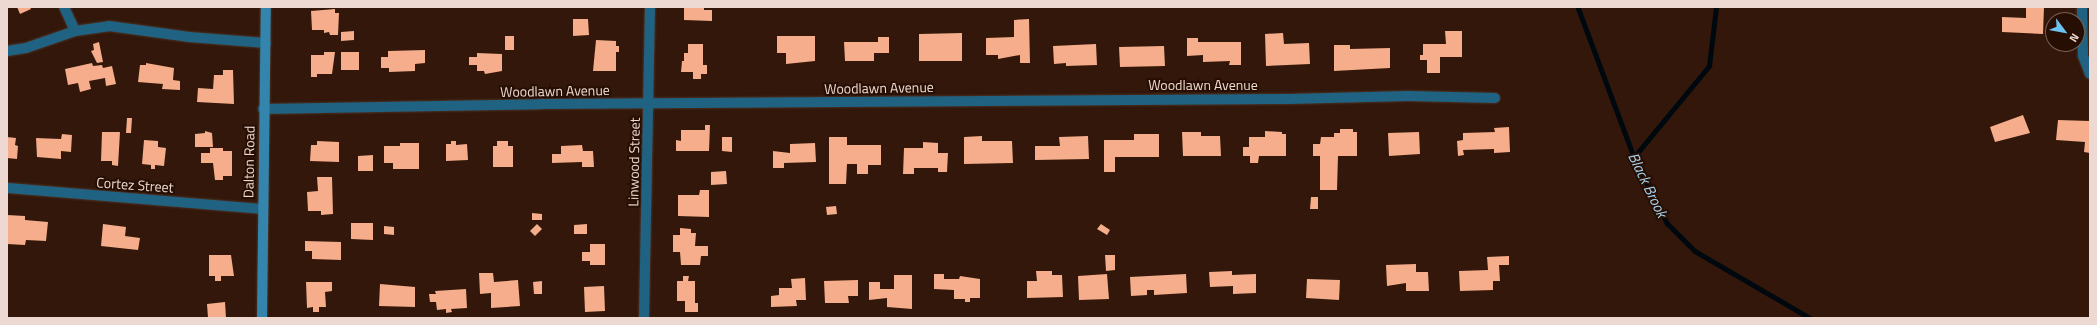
<!DOCTYPE html>
<style>
body{margin:0}
#map{position:relative;width:2097px;height:325px;overflow:hidden;background:#32170a;font-family:"Titillium Web",sans-serif}
div>[style]{position:absolute}
.stream>*{height:4.5px;margin:-2.25px;padding:0 2.25px;transform-origin:2.25px;border-radius:2.25px;background:#00080f}
.building>*{inset:0;background:#f5ad8b}
.roads{filter:drop-shadow(0 0 1px #4c3226) drop-shadow(0 0 1px #4c3226)}
.street>*{height:10px;margin:-5px;padding:0 5px;transform-origin:5px;border-radius:5px;background:#206281}
.secondary>*{height:10px;margin:-5px;padding:0 5px;transform-origin:5px;border-radius:5px;background:#3385ad}
span{translate:-50% -50%;white-space:nowrap;text-align:center;line-height:1.15;-webkit-text-stroke:4px #270e03;paint-order:stroke}
.street-label{font-size:14px;color:#edd9d1}
.water-label{font-size:15px;color:#a8d6f1;font-style:italic}
.frame{position:absolute;inset:0;border:8px solid #edd9d1;pointer-events:none}
.north{position:absolute;left:2045px;top:12px;width:40px;height:40px;box-sizing:border-box;background:#270e03;border:1px solid #765f55;border-radius:50%;rotate:122deg;font-size:11px;font-weight:700;line-height:16px;text-align:center;color:#edd9d1}
.north::after{content:'';display:block;margin:auto;width:14px;height:18px;background:#6bc3f2;clip-path:polygon(50% 0,100% 100%,50% 72%,0 100%)}
</style>
<div id="map">
<div class="stream">
<i style="left:1578px;top:7px;width:160px;rotate:69.5deg"></i>
<i style="left:1634px;top:157px;width:74px;rotate:63.4deg"></i>
<i style="left:1667px;top:223px;width:40px;rotate:45deg"></i>
<i style="left:1695px;top:251px;width:133px;rotate:30.2deg"></i>
<i style="left:1634px;top:157px;width:118px;rotate:-50.5deg"></i>
<i style="left:1709px;top:66px;width:59px;rotate:-83.2deg"></i>
</div>
<div class="building">
<i style="clip-path:polygon(17px 7px,30px 7px,31px 9px,20px 14px)"></i>
<i style="clip-path:polygon(684px 7px,704px 7px,704px 10px,712px 10px,712px 21px,684px 20px)"></i>
<i style="clip-path:polygon(2026px 7px,2044px 7px,2043px 34px,2002px 32px,2002px 17px,2026px 18px)"></i>
<i style="clip-path:polygon(335px 9px,335px 13px,339px 13px,338px 35px,330px 35px,329px 32px,324px 33px,324px 30px,312px 30px,311px 11px)"></i>
<i style="clip-path:polygon(573px 19px,588px 19px,589px 35px,573px 36px)"></i>
<i style="clip-path:polygon(1029px 19px,1030px 63px,1020px 63px,1020px 55px,998px 59px,998px 55px,986px 55px,986px 38px,1014px 37px,1014px 20px)"></i>
<i style="clip-path:polygon(354px 31px,354px 40px,341px 41px,341px 32px)"></i>
<i style="clip-path:polygon(1445px 31px,1462px 31px,1462px 57px,1440px 57px,1440px 73px,1427px 73px,1427px 60px,1420px 60px,1420px 55px,1423px 55px,1423px 44px,1446px 44px)"></i>
<i style="clip-path:polygon(962px 33px,962px 61px,919px 61px,919px 34px)"></i>
<i style="clip-path:polygon(1283px 33px,1284px 44px,1309px 43px,1310px 64px,1266px 66px,1265px 34px)"></i>
<i style="clip-path:polygon(505px 36px,514px 36px,514px 50px,505px 50px)"></i>
<i style="clip-path:polygon(777px 36px,815px 36px,815px 61px,786px 64px,786px 53px,777px 53px)"></i>
<i style="clip-path:polygon(878px 37px,889px 37px,889px 53px,874px 53px,874px 61px,845px 61px,844px 42px,878px 42px)"></i>
<i style="clip-path:polygon(1187px 38px,1198px 38px,1198px 42px,1241px 42px,1241px 65px,1229px 65px,1230px 61px,1203px 62px,1203px 55px,1187px 56px)"></i>
<i style="clip-path:polygon(596px 40px,616px 41px,616px 46px,619px 46px,619px 52px,616px 52px,616px 71px,593px 71px)"></i>
<i style="clip-path:polygon(99px 42px,103px 62px,97px 63px,91px 51px,94px 50px,93px 44px)"></i>
<i style="clip-path:polygon(688px 44px,703px 44px,703px 65px,707px 65px,707px 74px,701px 74px,701px 79px,693px 79px,693px 72px,681px 72px,682px 61px,684px 61px,684px 53px,688px 53px)"></i>
<i style="clip-path:polygon(1096px 44px,1097px 65px,1066px 66px,1066px 63px,1054px 64px,1053px 46px)"></i>
<i style="clip-path:polygon(1334px 45px,1350px 45px,1350px 49px,1390px 48px,1390px 68px,1334px 71px)"></i>
<i style="clip-path:polygon(1164px 46px,1165px 66px,1120px 67px,1119px 47px)"></i>
<i style="clip-path:polygon(425px 50px,425px 63px,415px 64px,415px 71px,389px 72px,389px 68px,381px 68px,381px 57px,388px 57px,388px 51px)"></i>
<i style="clip-path:polygon(324px 52px,335px 52px,332px 74px,317px 74px,317px 77px,311px 77px,311px 55px,324px 55px)"></i>
<i style="clip-path:polygon(341px 52px,359px 52px,359px 70px,341px 70px)"></i>
<i style="clip-path:polygon(477px 53px,502px 54px,502px 71px,485px 74px,484px 71px,477px 71px,477px 65px,469px 65px,469px 57px,477px 57px)"></i>
<i style="clip-path:polygon(92px 63px,93px 66px,102px 65px,103px 68px,112px 66px,116px 84px,106px 86px,105px 78px,89px 81px,91px 89px,80px 92px,78px 83px,68px 85px,65px 69px)"></i>
<i style="clip-path:polygon(146px 63px,174px 68px,173px 80px,180px 81px,180px 90px,162px 89px,163px 84px,138px 82px,140px 65px,146px 65px)"></i>
<i style="clip-path:polygon(223px 70px,233px 70px,234px 104px,197px 102px,198px 88px,213px 89px,214px 75px,223px 75px)"></i>
<i style="clip-path:polygon(2023px 115px,2030px 133px,1995px 142px,1990px 127px)"></i>
<i style="clip-path:polygon(127px 118px,132px 118px,131px 133px,126px 133px)"></i>
<i style="clip-path:polygon(2058px 120px,2090px 121px,2090px 153px,2084px 152px,2085px 142px,2056px 140px)"></i>
<i style="clip-path:polygon(705px 125px,710px 125px,709px 151px,676px 151px,676px 140px,681px 141px,681px 130px,705px 130px)"></i>
<i style="clip-path:polygon(1509px 127px,1510px 152px,1494px 153px,1494px 149px,1463px 150px,1464px 155px,1458px 156px,1457px 141px,1463px 140px,1463px 133px,1495px 132px,1494px 128px)"></i>
<i style="clip-path:polygon(1340px 129px,1353px 129px,1353px 132px,1357px 132px,1357px 156px,1338px 156px,1337px 190px,1320px 190px,1320px 156px,1313px 156px,1313px 144px,1320px 144px,1321px 137px,1334px 137px,1334px 133px,1340px 133px)"></i>
<i style="clip-path:polygon(205px 131px,212px 133px,213px 147px,195px 147px,195px 134px,205px 133px)"></i>
<i style="clip-path:polygon(1265px 131px,1282px 132px,1282px 134px,1286px 134px,1286px 156px,1259px 156px,1258px 163px,1250px 163px,1250px 156px,1243px 156px,1243px 147px,1249px 147px,1249px 137px,1265px 137px)"></i>
<i style="clip-path:polygon(102px 132px,120px 132px,118px 166px,112px 165px,112px 161px,101px 161px)"></i>
<i style="clip-path:polygon(1182px 132px,1201px 132px,1201px 136px,1220px 136px,1221px 156px,1183px 156px)"></i>
<i style="clip-path:polygon(1419px 132px,1420px 154px,1389px 156px,1388px 133px)"></i>
<i style="clip-path:polygon(62px 134px,72px 135px,71px 152px,61px 151px,61px 159px,37px 157px,36px 138px,61px 139px)"></i>
<i style="clip-path:polygon(1134px 134px,1159px 134px,1159px 157px,1115px 157px,1115px 172px,1104px 172px,1104px 140px,1134px 140px)"></i>
<i style="clip-path:polygon(982px 136px,982px 141px,1012px 141px,1013px 163px,964px 164px,964px 137px)"></i>
<i style="clip-path:polygon(1088px 136px,1089px 159px,1035px 160px,1035px 146px,1060px 146px,1059px 137px)"></i>
<i style="clip-path:polygon(7px 137px,16px 138px,15px 145px,18px 146px,17px 159px,7px 158px)"></i>
<i style="clip-path:polygon(722px 137px,732px 137px,732px 152px,722px 151px)"></i>
<i style="clip-path:polygon(829px 137px,847px 137px,847px 145px,881px 145px,881px 165px,868px 165px,868px 174px,857px 174px,857px 164px,847px 164px,846px 184px,829px 184px)"></i>
<i style="clip-path:polygon(144px 140px,158px 141px,158px 147px,166px 148px,164px 166px,155px 165px,155px 169px,151px 169px,151px 165px,142px 164px)"></i>
<i style="clip-path:polygon(317px 141px,339px 142px,339px 162px,310px 161px,311px 145px,317px 145px)"></i>
<i style="clip-path:polygon(451px 141px,456px 141px,456px 145px,467px 144px,468px 160px,446px 161px,446px 144px,451px 144px)"></i>
<i style="clip-path:polygon(497px 141px,508px 141px,508px 146px,513px 146px,513px 167px,493px 167px,493px 146px,497px 146px)"></i>
<i style="clip-path:polygon(923px 142px,938px 143px,938px 153px,948px 153px,947px 172px,938px 172px,938px 168px,914px 168px,914px 174px,903px 174px,904px 148px,923px 148px)"></i>
<i style="clip-path:polygon(400px 143px,419px 143px,419px 169px,393px 169px,393px 163px,384px 163px,384px 146px,400px 146px)"></i>
<i style="clip-path:polygon(815px 143px,816px 162px,784px 163px,784px 168px,773px 168px,773px 151px,790px 153px,790px 144px)"></i>
<i style="clip-path:polygon(582px 145px,583px 151px,593px 151px,594px 167px,582px 167px,582px 162px,552px 163px,552px 154px,561px 154px,561px 146px)"></i>
<i style="clip-path:polygon(210px 148px,223px 148px,223px 151px,232px 151px,232px 176px,223px 176px,223px 180px,215px 180px,213px 163px,201px 163px,201px 153px,210px 153px)"></i>
<i style="clip-path:polygon(373px 155px,373px 171px,358px 171px,358px 156px)"></i>
<i style="clip-path:polygon(726px 171px,727px 184px,711px 185px,711px 172px)"></i>
<i style="clip-path:polygon(317px 177px,332px 177px,333px 214px,321px 215px,321px 211px,308px 211px,307px 192px,318px 191px)"></i>
<i style="clip-path:polygon(700px 190px,709px 190px,709px 217px,678px 216px,678px 195px,699px 195px)"></i>
<i style="clip-path:polygon(1311px 197px,1318px 197px,1318px 209px,1310px 209px)"></i>
<i style="clip-path:polygon(836px 206px,837px 214px,827px 215px,826px 207px)"></i>
<i style="clip-path:polygon(532px 213px,542px 214px,542px 220px,532px 220px)"></i>
<i style="clip-path:polygon(7px 215px,25px 216px,25px 220px,48px 222px,46px 241px,26px 240px,25px 245px,7px 244px)"></i>
<i style="clip-path:polygon(351px 223px,373px 223px,373px 240px,351px 239px)"></i>
<i style="clip-path:polygon(103px 224px,126px 227px,125px 236px,140px 238px,138px 250px,101px 246px)"></i>
<i style="clip-path:polygon(537px 224px,542px 229px,535px 236px,530px 231px)"></i>
<i style="clip-path:polygon(587px 224px,587px 234px,574px 234px,574px 225px)"></i>
<i style="clip-path:polygon(1101px 224px,1110px 230px,1107px 235px,1097px 229px)"></i>
<i style="clip-path:polygon(384px 226px,394px 227px,394px 235px,384px 234px)"></i>
<i style="clip-path:polygon(680px 228px,691px 229px,691px 233px,696px 233px,695px 246px,708px 246px,708px 256px,701px 256px,700px 265px,681px 265px,680px 252px,673px 252px,673px 235px,680px 235px)"></i>
<i style="clip-path:polygon(305px 241px,341px 242px,341px 260px,312px 259px,312px 251px,305px 251px)"></i>
<i style="clip-path:polygon(590px 244px,605px 244px,605px 265px,590px 265px,590px 261px,582px 261px,582px 252px,590px 252px)"></i>
<i style="clip-path:polygon(209px 255px,231px 255px,234px 276px,221px 276px,221px 281px,215px 281px,215px 276px,209px 276px)"></i>
<i style="clip-path:polygon(1105px 255px,1115px 255px,1115px 270px,1106px 271px)"></i>
<i style="clip-path:polygon(1509px 256px,1509px 265px,1499px 265px,1500px 281px,1493px 281px,1493px 290px,1460px 291px,1459px 271px,1488px 270px,1487px 257px)"></i>
<i style="clip-path:polygon(1416px 264px,1416px 272px,1428px 272px,1429px 291px,1406px 291px,1406px 283px,1387px 286px,1386px 265px)"></i>
<i style="clip-path:polygon(1036px 271px,1052px 271px,1052px 275px,1062px 275px,1063px 297px,1027px 298px,1027px 281px,1037px 281px)"></i>
<i style="clip-path:polygon(1232px 271px,1232px 275px,1256px 274px,1256px 293px,1233px 294px,1233px 286px,1210px 287px,1209px 272px)"></i>
<i style="clip-path:polygon(479px 273px,493px 273px,494px 282px,518px 280px,520px 306px,491px 308px,491px 293px,480px 294px)"></i>
<i style="clip-path:polygon(934px 274px,944px 274px,944px 279px,959px 279px,960px 276px,980px 279px,980px 298px,970px 298px,970px 302px,965px 302px,965px 299px,954px 299px,954px 290px,934px 289px)"></i>
<i style="clip-path:polygon(1107px 274px,1109px 299px,1079px 300px,1078px 276px)"></i>
<i style="clip-path:polygon(1186px 274px,1187px 293px,1154px 295px,1154px 290px,1147px 290px,1147px 295px,1131px 296px,1130px 277px)"></i>
<i style="clip-path:polygon(894px 275px,912px 275px,912px 309px,887px 307px,887px 298px,869px 300px,869px 282px,880px 282px,880px 289px,894px 289px)"></i>
<i style="clip-path:polygon(683px 276px,689px 276px,688px 281px,695px 281px,695px 303px,698px 303px,698px 312px,685px 312px,685px 301px,677px 301px,677px 281px,683px 281px)"></i>
<i style="clip-path:polygon(805px 278px,806px 300px,796px 300px,797px 306px,771px 307px,771px 296px,779px 295px,779px 288px,792px 288px,791px 279px)"></i>
<i style="clip-path:polygon(1307px 279px,1340px 280px,1339px 300px,1306px 298px)"></i>
<i style="clip-path:polygon(858px 280px,858px 296px,848px 296px,849px 303px,825px 303px,824px 281px)"></i>
<i style="clip-path:polygon(542px 281px,542px 294px,534px 294px,533px 282px)"></i>
<i style="clip-path:polygon(306px 282px,332px 282px,332px 291px,325px 292px,326px 307px,319px 307px,319px 312px,313px 312px,313px 307px,307px 308px)"></i>
<i style="clip-path:polygon(380px 284px,415px 287px,415px 307px,379px 306px)"></i>
<i style="clip-path:polygon(604px 286px,605px 311px,585px 312px,584px 287px)"></i>
<i style="clip-path:polygon(466px 289px,467px 308px,451px 309px,452px 312px,446px 313px,446px 309px,437px 310px,436px 302px,430px 302px,429px 294px,436px 294px,435px 291px)"></i>
<i style="clip-path:polygon(225px 302px,226px 318px,208px 318px,207px 304px)"></i>
</div>
<div class="roads">
<div class="street">
<i style="left:64px;top:7px;width:26px;rotate:65deg"></i>
<i style="left:2082px;top:7px;width:49px;rotate:88.8deg"></i>
<i style="left:2083px;top:56px;width:19px;rotate:69deg"></i>
<i style="left:7px;top:51px;width:19px;rotate:-9deg"></i>
<i style="left:26px;top:48px;width:52px;rotate:-19.1deg"></i>
<i style="left:75px;top:31px;width:34px;rotate:-8deg"></i>
<i style="left:109px;top:26px;width:81px;rotate:7.8deg"></i>
<i style="left:189px;top:37px;width:77px;rotate:4.5deg"></i>
<i style="left:263px;top:109px;width:278px;rotate:-1deg"></i>
<i style="left:541px;top:104px;width:747px;rotate:-0.38deg"></i>
<i style="left:1288px;top:99px;width:120px;rotate:-1.4deg"></i>
<i style="left:1408px;top:96px;width:87px;rotate:1.3deg"></i>
<i style="left:7px;top:188px;width:256px;rotate:4.7deg"></i>
<i style="left:644px;top:318px;width:311px;rotate:-88.9deg"></i>
</div>
<div class="secondary">
<i style="left:262px;top:318px;width:311px;rotate:-89.3deg"></i>
</div>
</div>
<div class="street-label">
<span style="left:1203px;top:85px">Woodlawn Avenue</span>
<span style="left:879px;top:88px;rotate:-1deg">Woodlawn Avenue</span>
<span style="left:555px;top:91px;rotate:-1deg">Woodlawn Avenue</span>
<span style="left:249px;top:162px;rotate:-89deg">Dalton Road</span>
<span style="left:634px;top:162px;rotate:-89deg">Linwood Street</span>
<span style="left:135px;top:185px;rotate:4deg">Cortez Street</span>
</div>
<div class="water-label">
<span style="left:1648px;top:185px;rotate:64deg">Black Brook</span>
</div>
<div class="frame"></div>
<div class="north">N</div>
</div>
